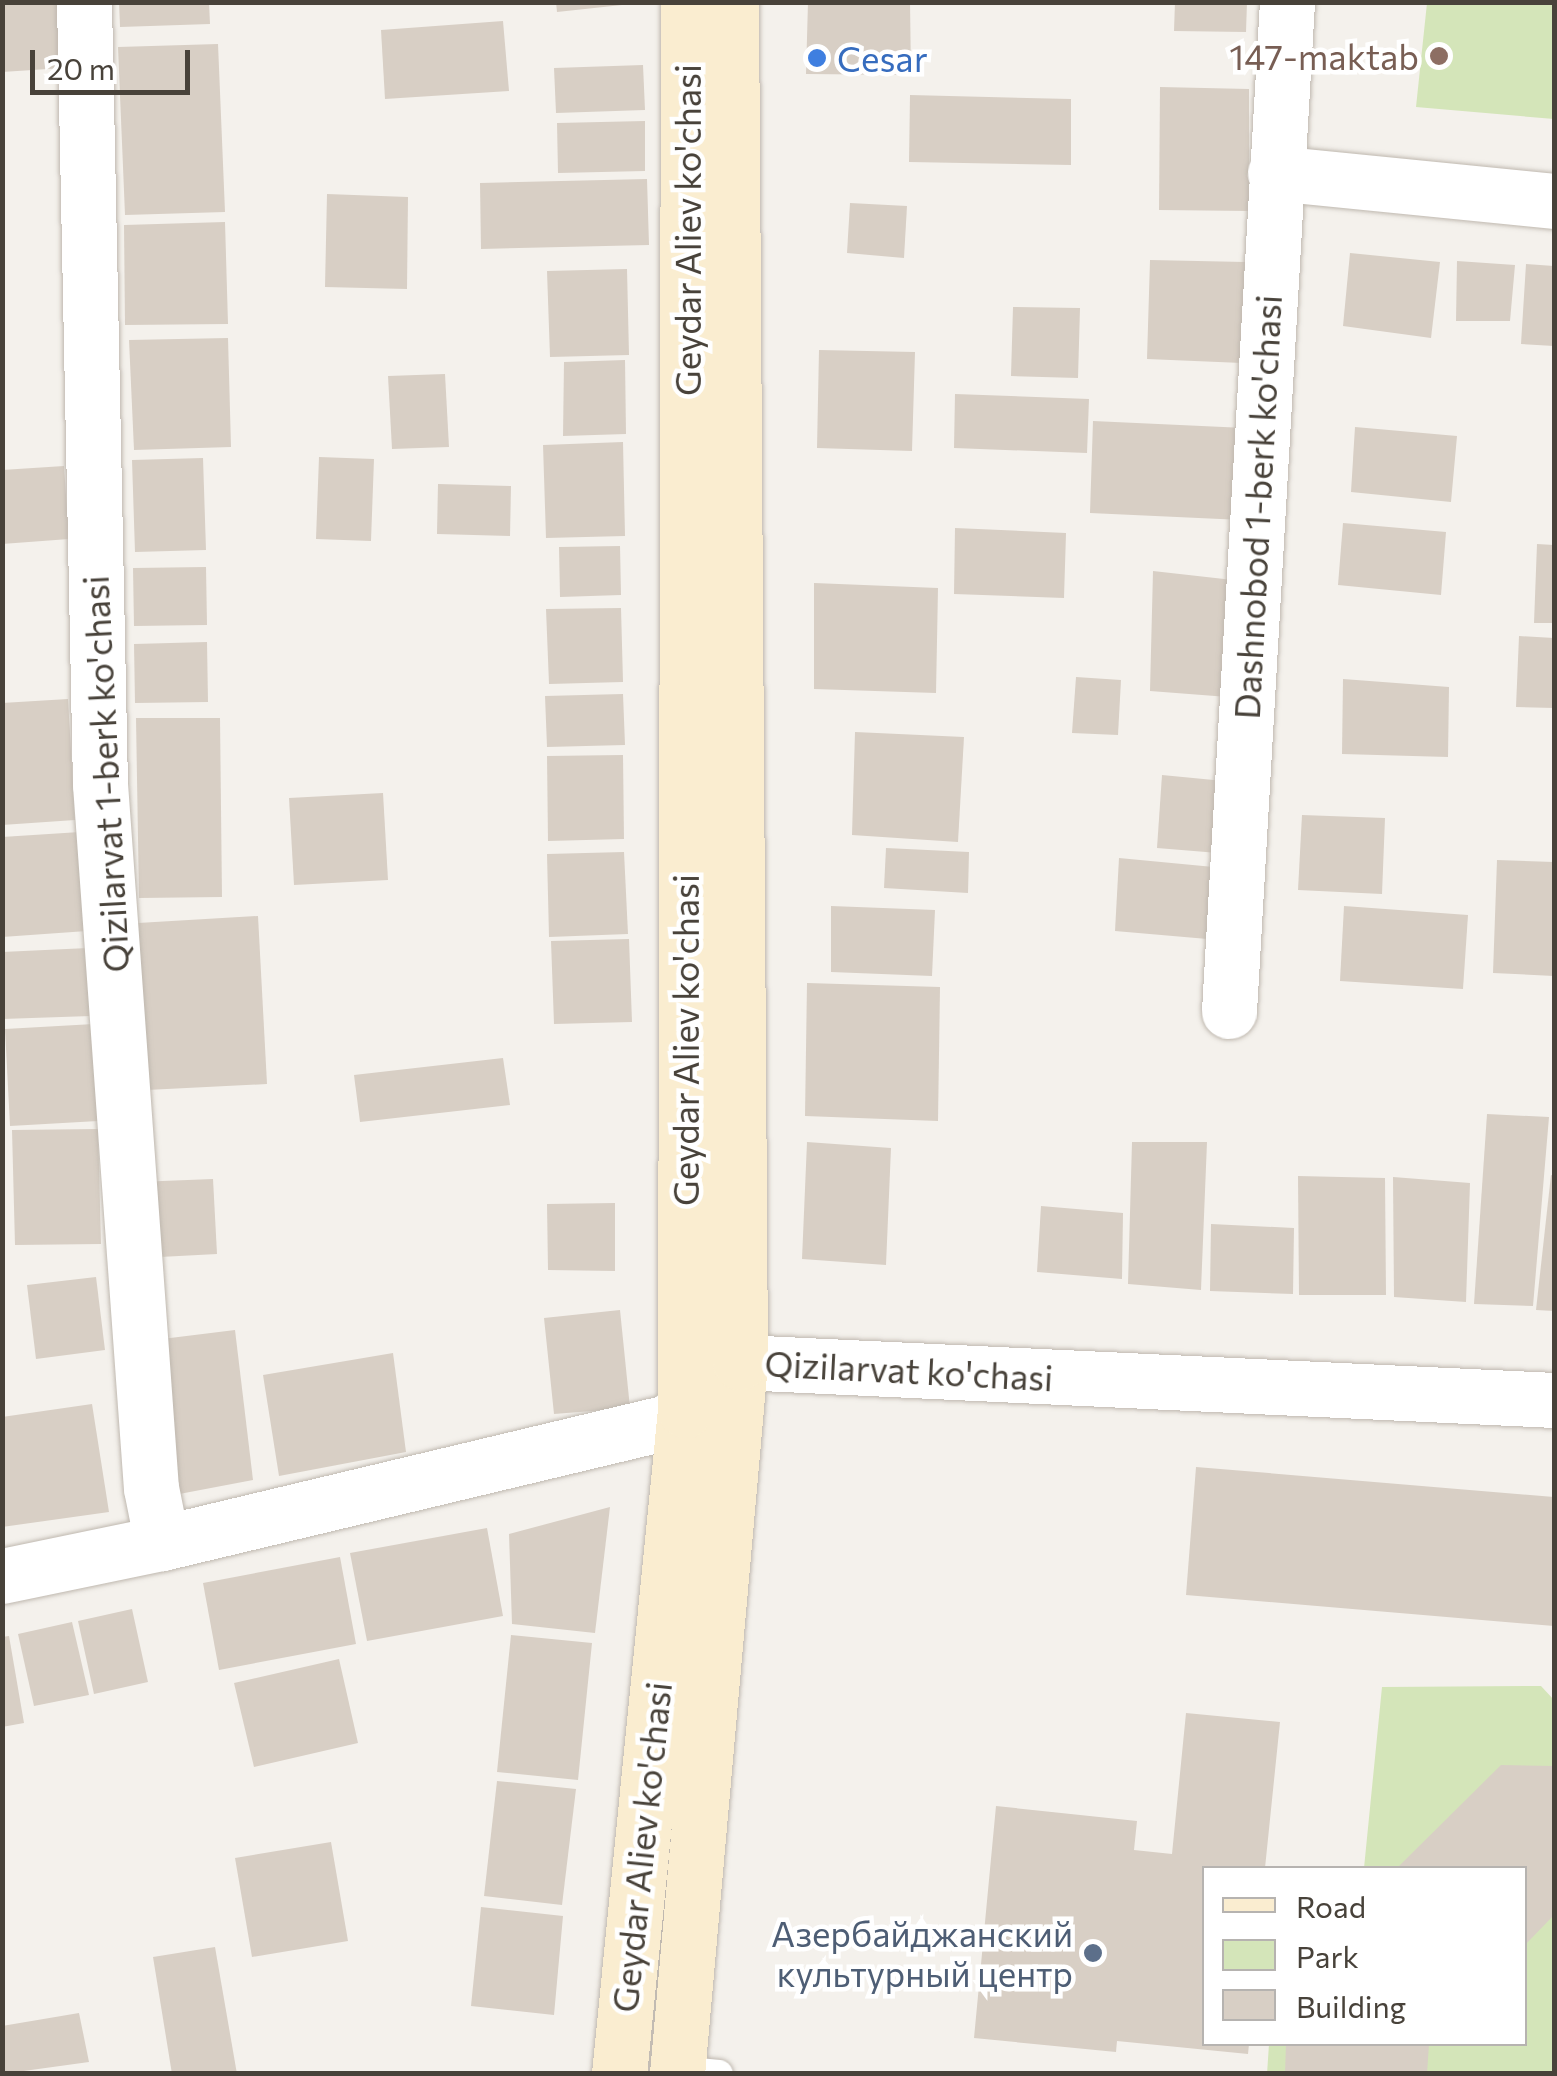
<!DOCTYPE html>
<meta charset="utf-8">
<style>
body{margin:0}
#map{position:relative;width:1557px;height:2076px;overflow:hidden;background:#f4f1ec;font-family:Commissioner,sans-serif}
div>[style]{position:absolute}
.green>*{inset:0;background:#d4e5b9}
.building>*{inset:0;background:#d8cfc5}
.roads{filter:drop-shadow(0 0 2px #bfb8af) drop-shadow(0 0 2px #bfb8af)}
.service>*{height:28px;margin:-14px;padding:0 14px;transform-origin:14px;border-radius:14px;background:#fff}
.minor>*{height:55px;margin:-27.5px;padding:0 27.5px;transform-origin:27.5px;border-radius:27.5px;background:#fff}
.secondary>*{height:55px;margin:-27.5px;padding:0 27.5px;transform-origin:27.5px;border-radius:27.5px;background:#faedd0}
.dots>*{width:28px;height:28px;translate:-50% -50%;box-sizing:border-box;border:5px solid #fff;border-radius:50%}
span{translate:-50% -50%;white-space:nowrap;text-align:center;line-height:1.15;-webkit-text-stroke:9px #fff;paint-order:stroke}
.education-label{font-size:35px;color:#785e54}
.right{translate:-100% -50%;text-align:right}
.shop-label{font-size:35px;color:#366cbe}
.left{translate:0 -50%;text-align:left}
.street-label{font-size:35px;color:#48423a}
.service-label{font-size:35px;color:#4e5e75}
.frame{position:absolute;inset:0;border:5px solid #48423a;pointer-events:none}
.legend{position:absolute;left:1202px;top:1866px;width:325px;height:180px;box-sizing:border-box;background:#fff;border:2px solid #b6b3b0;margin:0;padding:12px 18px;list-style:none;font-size:30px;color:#48423a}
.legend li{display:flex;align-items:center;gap:20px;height:50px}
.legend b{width:50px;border:2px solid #b6b3b0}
.scale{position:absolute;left:30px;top:50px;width:160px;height:45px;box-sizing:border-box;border:5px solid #48423a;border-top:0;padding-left:12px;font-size:30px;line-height:35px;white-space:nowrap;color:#48423a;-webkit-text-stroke:8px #fff;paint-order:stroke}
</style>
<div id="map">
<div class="green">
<i style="clip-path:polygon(1427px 3px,1554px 3px,1554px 119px,1416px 107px)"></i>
<i style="clip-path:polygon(1541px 1686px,1554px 1700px,1554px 2073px,1267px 2074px,1269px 2044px,1524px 2044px,1524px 1868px,1364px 1868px,1382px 1687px)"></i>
</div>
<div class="building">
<i style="clip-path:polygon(2px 2px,59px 2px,63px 68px,2px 72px)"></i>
<i style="clip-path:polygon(119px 2px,209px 2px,210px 24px,120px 27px)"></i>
<i style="clip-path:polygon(556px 2px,622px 2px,622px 5px,557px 12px)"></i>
<i style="clip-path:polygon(808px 2px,910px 2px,911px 75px,806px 74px)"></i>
<i style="clip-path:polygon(1175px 2px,1247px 2px,1246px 32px,1174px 31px)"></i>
<i style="clip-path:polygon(503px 21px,509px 91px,385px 99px,381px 30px)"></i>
<i style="clip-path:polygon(218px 44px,225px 212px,125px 215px,118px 47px)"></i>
<i style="clip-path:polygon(643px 65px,645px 110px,556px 113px,554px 68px)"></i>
<i style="clip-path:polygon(1160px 87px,1249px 89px,1249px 211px,1159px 210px)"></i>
<i style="clip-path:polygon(910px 95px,1071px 99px,1071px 165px,909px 162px)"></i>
<i style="clip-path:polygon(645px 121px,645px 171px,558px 173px,557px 123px)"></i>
<i style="clip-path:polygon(647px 179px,649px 245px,481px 249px,480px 183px)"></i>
<i style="clip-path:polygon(327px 194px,408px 197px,407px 289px,325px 287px)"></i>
<i style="clip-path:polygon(850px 203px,907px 206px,904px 258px,847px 253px)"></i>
<i style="clip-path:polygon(225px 222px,228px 324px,125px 325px,124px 225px)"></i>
<i style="clip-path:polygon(1350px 253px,1440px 262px,1431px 338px,1343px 326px)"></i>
<i style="clip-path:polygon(1150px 260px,1245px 262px,1242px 363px,1147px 359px)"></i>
<i style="clip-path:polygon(1457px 261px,1515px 265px,1510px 321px,1456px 321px)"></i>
<i style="clip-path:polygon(1526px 264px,1554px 266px,1554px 346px,1521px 344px)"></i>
<i style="clip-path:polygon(627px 269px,629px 355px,550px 357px,547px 271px)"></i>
<i style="clip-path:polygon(1013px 307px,1080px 308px,1078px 378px,1011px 376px)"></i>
<i style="clip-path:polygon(228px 338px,231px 447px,134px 450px,129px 340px)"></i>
<i style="clip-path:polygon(819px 350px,915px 352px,912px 451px,817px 448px)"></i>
<i style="clip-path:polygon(625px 360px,626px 434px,563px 436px,564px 362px)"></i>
<i style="clip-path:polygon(445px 374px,449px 447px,392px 449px,388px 376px)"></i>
<i style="clip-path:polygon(955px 394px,1089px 399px,1087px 453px,954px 448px)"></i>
<i style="clip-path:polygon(1093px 421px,1245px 428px,1242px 520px,1090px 513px)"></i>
<i style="clip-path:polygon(1355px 427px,1457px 436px,1451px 502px,1351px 492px)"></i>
<i style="clip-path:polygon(623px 442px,625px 536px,546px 538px,543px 445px)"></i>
<i style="clip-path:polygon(319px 457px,374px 459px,371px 541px,316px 539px)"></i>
<i style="clip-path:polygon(203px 458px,206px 550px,135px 552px,132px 460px)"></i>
<i style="clip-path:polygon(64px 466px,69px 539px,2px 544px,2px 470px)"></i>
<i style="clip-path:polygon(438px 484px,511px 486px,510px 536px,437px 534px)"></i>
<i style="clip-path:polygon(1343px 523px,1446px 532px,1441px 595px,1338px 585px)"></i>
<i style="clip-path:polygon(955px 528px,1066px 533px,1064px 598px,954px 594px)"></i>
<i style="clip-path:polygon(1537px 544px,1554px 545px,1554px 623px,1534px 623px)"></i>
<i style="clip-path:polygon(620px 546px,621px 595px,560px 597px,559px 547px)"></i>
<i style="clip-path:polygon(206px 567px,207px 625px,134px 626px,133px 568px)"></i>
<i style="clip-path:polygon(1153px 571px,1233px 580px,1228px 697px,1150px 691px)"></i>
<i style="clip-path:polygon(814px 583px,938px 588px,936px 693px,814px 689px)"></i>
<i style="clip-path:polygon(621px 608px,623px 682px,549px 684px,546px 609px)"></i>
<i style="clip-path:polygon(1519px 636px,1554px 638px,1554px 708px,1516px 707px)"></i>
<i style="clip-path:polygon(207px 642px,208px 702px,135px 703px,134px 644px)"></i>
<i style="clip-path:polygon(1076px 677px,1121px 680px,1118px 735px,1072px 733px)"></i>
<i style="clip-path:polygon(1343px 679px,1449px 687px,1448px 757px,1342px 754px)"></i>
<i style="clip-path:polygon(623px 694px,625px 745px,547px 747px,545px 696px)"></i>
<i style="clip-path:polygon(68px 699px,75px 820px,2px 825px,2px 703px)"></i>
<i style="clip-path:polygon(136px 718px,220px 718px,222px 897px,139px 898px)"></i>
<i style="clip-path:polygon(855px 732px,964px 737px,958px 842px,852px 835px)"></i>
<i style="clip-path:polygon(623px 755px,624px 839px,548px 841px,547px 756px)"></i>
<i style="clip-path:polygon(1162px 775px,1224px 781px,1218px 853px,1157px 848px)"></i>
<i style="clip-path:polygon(383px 793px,388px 880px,294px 885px,289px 798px)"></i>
<i style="clip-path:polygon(1302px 815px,1385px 818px,1382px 894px,1298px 890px)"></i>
<i style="clip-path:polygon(80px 832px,87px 931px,2px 937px,2px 837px)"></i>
<i style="clip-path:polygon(886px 848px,969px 852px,968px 893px,884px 888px)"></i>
<i style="clip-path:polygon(624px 852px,628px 934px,549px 937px,547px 854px)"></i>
<i style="clip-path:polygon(1119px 858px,1224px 868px,1219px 940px,1115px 931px)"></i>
<i style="clip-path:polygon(1497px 860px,1554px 862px,1554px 976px,1493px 973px)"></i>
<i style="clip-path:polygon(831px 906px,935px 910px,932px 976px,831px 972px)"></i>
<i style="clip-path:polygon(1344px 906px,1468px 915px,1463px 989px,1340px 981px)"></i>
<i style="clip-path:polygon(258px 916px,267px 1084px,147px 1090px,138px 923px)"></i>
<i style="clip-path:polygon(629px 939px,632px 1022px,554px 1024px,551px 941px)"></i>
<i style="clip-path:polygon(88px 948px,91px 1016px,2px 1019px,2px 952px)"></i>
<i style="clip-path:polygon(807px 983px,940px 987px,938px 1121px,805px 1116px)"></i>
<i style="clip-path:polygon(94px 1024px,98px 1121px,10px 1126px,5px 1029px)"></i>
<i style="clip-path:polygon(503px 1058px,510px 1105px,360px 1122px,354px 1075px)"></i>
<i style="clip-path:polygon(1487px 1114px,1549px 1117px,1533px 1306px,1474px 1304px)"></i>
<i style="clip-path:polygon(98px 1129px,101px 1244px,15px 1245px,12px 1130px)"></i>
<i style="clip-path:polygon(807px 1142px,891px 1148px,886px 1265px,802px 1259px)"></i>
<i style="clip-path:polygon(1132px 1142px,1207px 1142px,1201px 1290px,1128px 1284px)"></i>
<i style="clip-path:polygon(1551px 1175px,1554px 1176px,1554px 1311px,1536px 1310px)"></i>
<i style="clip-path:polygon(1298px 1176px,1385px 1178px,1386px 1295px,1299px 1295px)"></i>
<i style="clip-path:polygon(1393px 1177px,1470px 1183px,1466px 1302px,1394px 1297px)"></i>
<i style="clip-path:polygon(213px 1179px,217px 1254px,141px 1258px,137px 1182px)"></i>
<i style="clip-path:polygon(615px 1203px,615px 1271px,548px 1270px,547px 1204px)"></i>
<i style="clip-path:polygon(1041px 1206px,1123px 1213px,1122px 1279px,1037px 1272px)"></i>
<i style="clip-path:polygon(1211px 1224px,1294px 1228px,1293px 1294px,1210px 1291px)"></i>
<i style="clip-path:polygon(96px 1277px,105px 1350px,36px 1359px,27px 1285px)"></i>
<i style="clip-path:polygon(620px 1310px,630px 1408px,554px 1414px,544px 1318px)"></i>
<i style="clip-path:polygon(235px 1330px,253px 1480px,174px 1495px,154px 1340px)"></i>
<i style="clip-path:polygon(393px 1353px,406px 1452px,279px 1476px,263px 1375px)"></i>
<i style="clip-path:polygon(92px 1404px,109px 1512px,2px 1527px,2px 1417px)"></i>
<i style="clip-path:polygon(1196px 1467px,1554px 1497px,1554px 1626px,1186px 1595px)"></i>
<i style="clip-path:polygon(610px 1507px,595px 1633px,512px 1624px,509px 1534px)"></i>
<i style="clip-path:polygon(487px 1528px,503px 1616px,367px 1641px,350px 1553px)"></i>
<i style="clip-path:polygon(340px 1557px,356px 1644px,219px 1670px,203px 1583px)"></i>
<i style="clip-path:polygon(132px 1609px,148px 1682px,94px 1694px,78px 1621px)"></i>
<i style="clip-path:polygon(72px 1622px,89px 1695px,34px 1706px,18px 1634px)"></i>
<i style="clip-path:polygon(511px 1635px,592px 1643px,578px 1780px,497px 1772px)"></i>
<i style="clip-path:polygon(9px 1636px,24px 1723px,2px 1727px,2px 1637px)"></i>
<i style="clip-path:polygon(339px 1659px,358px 1743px,254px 1767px,234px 1683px)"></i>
<i style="clip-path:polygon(1186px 1713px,1280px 1722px,1265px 1868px,1204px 1868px,1204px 2044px,1249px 2044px,1248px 2054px,1117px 2041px,1116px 2052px,974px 2038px,996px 1806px,1137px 1821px,1134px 1850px,1172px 1854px)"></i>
<i style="clip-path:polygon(1501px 1765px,1554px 1766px,1554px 1915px,1524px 1946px,1524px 1868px,1397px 1868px)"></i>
<i style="clip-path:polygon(497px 1781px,576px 1789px,562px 1905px,484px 1896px)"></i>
<i style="clip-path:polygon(331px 1842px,348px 1941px,252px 1957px,235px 1858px)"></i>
<i style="clip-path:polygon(481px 1907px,563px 1916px,554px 2015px,471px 2006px)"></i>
<i style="clip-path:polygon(215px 1947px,237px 2074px,172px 2074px,153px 1957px)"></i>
<i style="clip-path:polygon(79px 2013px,89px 2062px,2px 2074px,2px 2026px)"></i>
<i style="clip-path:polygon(1286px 2044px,1429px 2044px,1427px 2074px,1285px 2074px)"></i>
</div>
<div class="roads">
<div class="service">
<i style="left:677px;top:2070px;width:42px;rotate:5.4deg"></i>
</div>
<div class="minor">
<i style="left:84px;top:2px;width:782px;rotate:88.83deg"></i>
<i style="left:100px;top:784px;width:706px;rotate:85.86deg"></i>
<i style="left:151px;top:1488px;width:56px;rotate:78.7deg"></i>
<i style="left:1275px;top:173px;width:280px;rotate:5.7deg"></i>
<i style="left:1229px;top:1011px;width:1011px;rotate:-86.71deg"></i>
<i style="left:2px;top:1576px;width:163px;rotate:-11.7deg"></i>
<i style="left:162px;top:1543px;width:520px;rotate:-13.45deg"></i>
<i style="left:668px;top:1422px;width:94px;rotate:-39.8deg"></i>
<i style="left:740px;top:1362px;width:815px;rotate:2.67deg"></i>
</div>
<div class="secondary">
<i style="left:619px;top:2074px;width:667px;rotate:-84.32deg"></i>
<i style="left:685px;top:1410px;width:1408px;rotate:-89.88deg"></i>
<i style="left:677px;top:2074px;width:715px;rotate:-84.94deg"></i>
<i style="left:740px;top:1362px;width:1360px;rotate:-90.38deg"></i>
</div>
</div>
<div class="dots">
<i style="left:1439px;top:56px;background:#8d6e63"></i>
<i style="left:817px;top:58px;background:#3f7fe0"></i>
<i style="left:1093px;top:1953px;background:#5c6f8a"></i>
</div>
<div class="education-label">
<span class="right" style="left:1419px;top:56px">147-maktab</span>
</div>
<div class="shop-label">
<span class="left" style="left:837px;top:58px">Cesar</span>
</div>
<div class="street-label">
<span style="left:687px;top:230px;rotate:-90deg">Geydar Aliev ko'chasi</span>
<span style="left:1257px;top:507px;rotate:-87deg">Dashnobod 1-berk ko'chasi</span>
<span style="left:105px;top:774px;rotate:-93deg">Qizilarvat 1-berk ko'chasi</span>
<span style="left:685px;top:1040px;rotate:-90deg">Geydar Aliev ko'chasi</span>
<span style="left:909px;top:1370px;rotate:3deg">Qizilarvat ko'chasi</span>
<span style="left:641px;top:1847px;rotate:-84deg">Geydar Aliev ko'chasi</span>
</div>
<div class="service-label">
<span class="right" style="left:1073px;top:1953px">Азербайджанский<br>культурный центр</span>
</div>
<div class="frame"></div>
<ul class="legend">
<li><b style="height:12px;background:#faedd0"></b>Road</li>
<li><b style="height:28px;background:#d4e5b9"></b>Park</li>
<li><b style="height:28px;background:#d8cfc5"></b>Building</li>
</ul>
<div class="scale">20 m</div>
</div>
